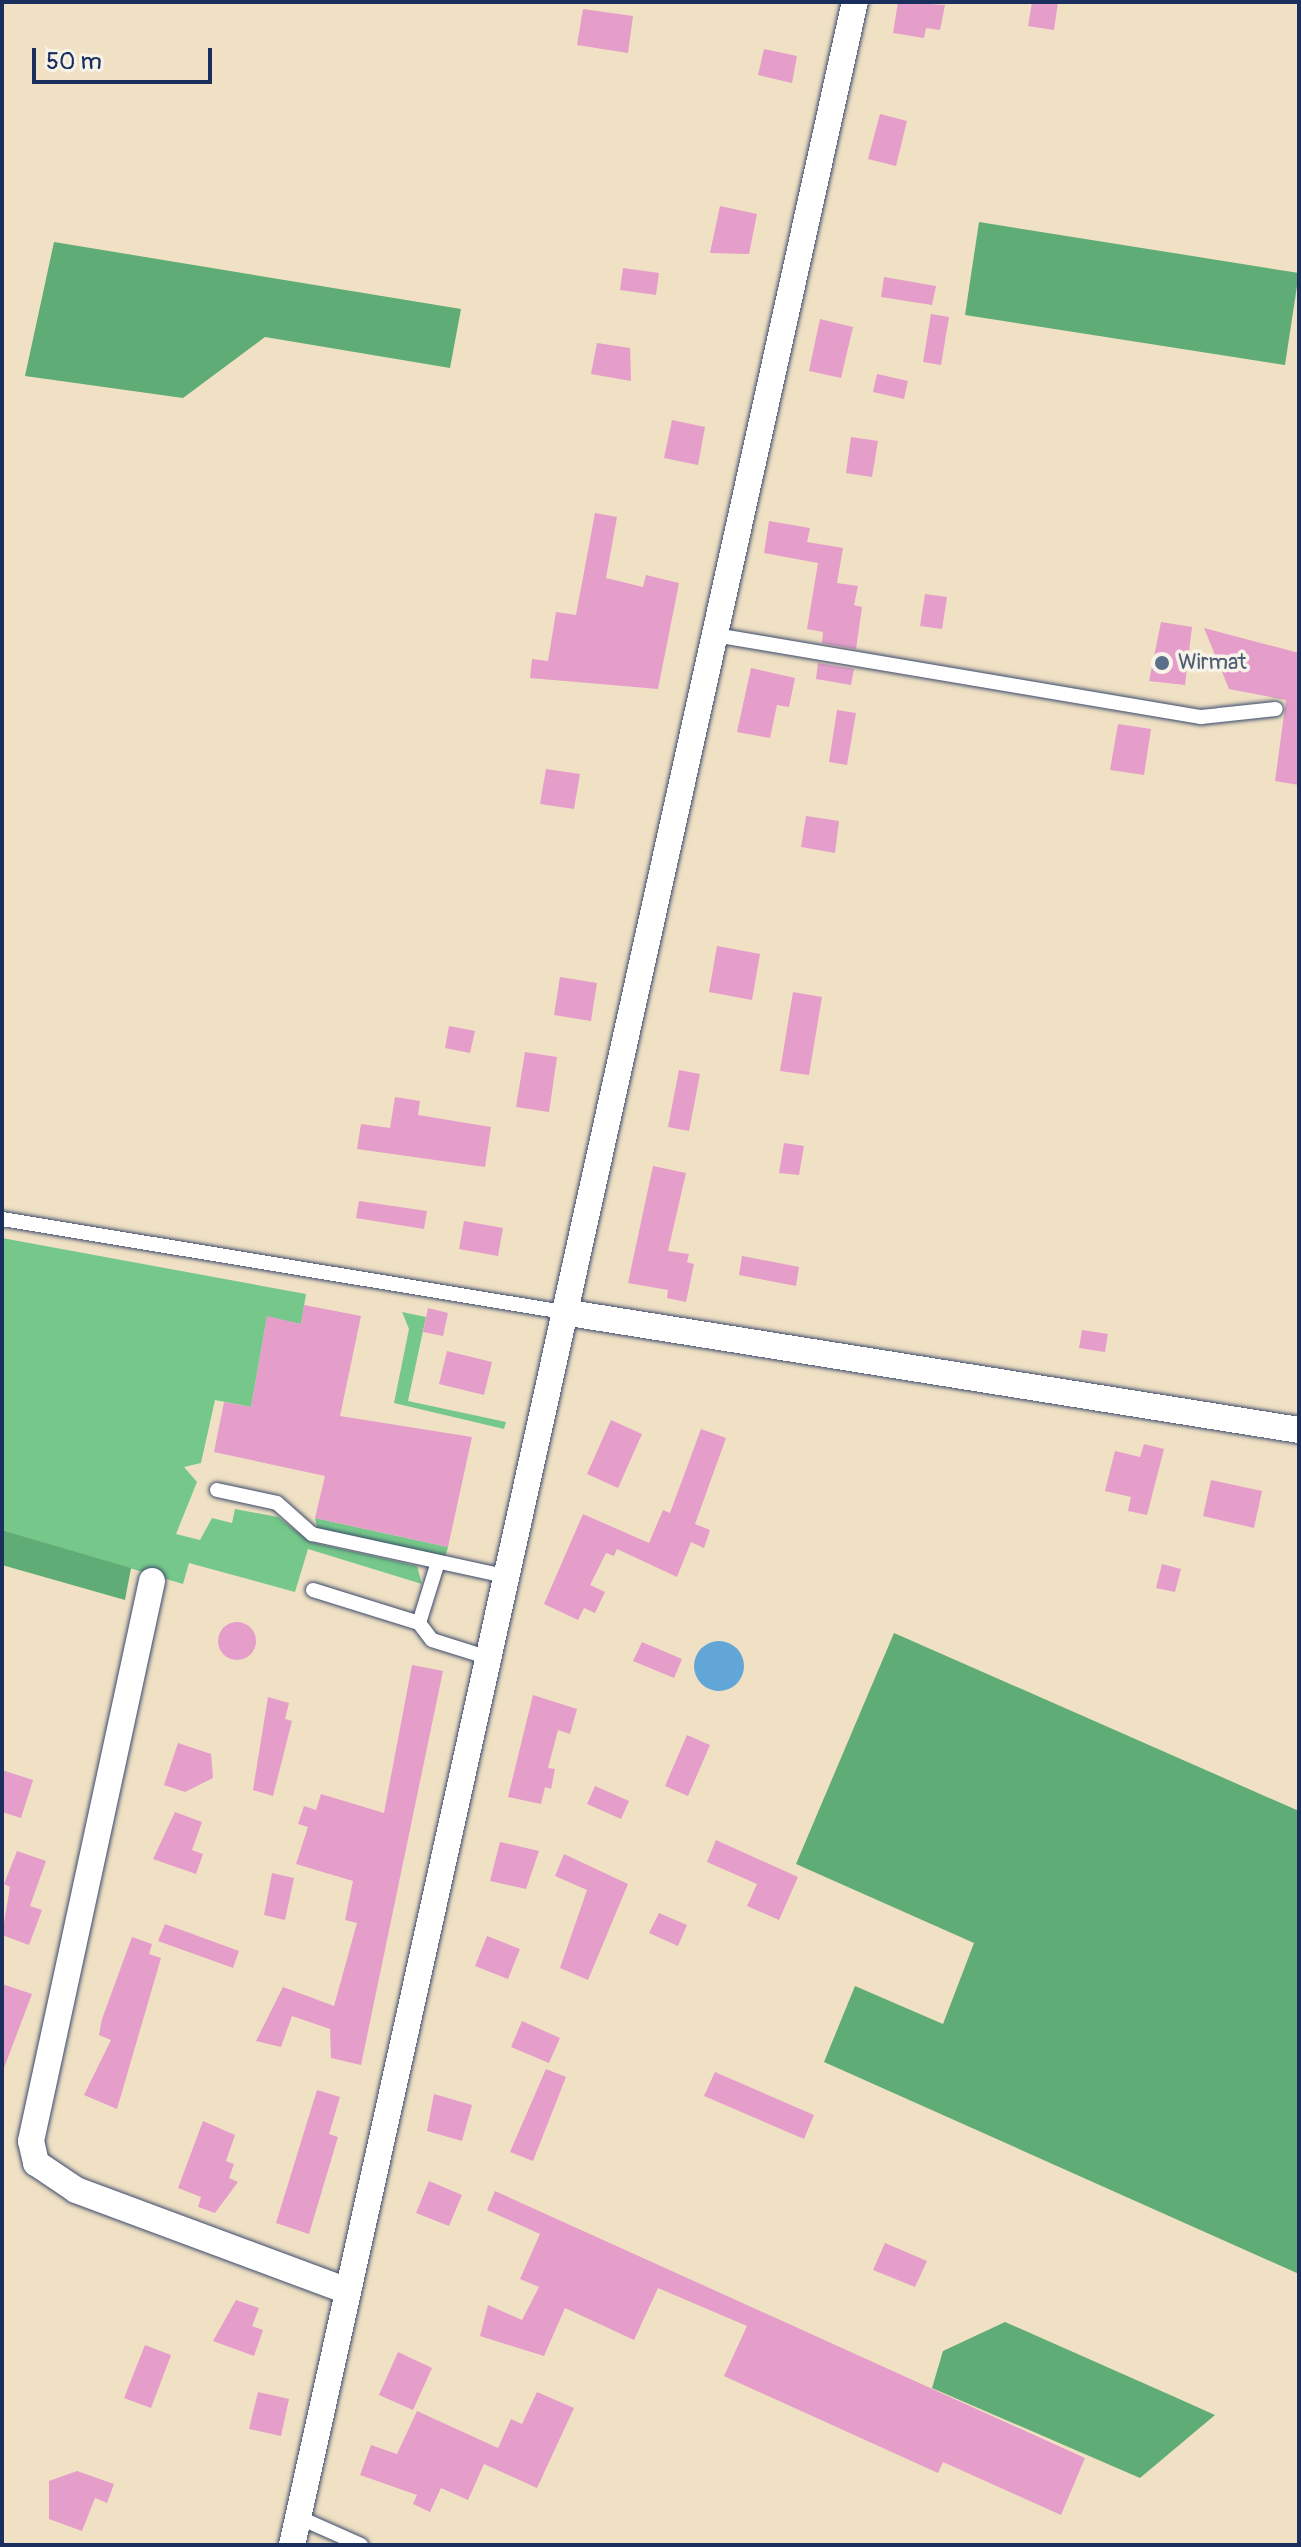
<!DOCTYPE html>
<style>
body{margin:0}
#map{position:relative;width:1301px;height:2547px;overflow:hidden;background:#f0e1c4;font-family:Pangolin,sans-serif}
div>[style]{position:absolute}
.green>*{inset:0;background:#76c88a}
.forest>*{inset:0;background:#60ac76}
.water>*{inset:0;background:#61a6d6}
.round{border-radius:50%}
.building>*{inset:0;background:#e49ec9}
.roads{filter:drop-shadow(0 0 2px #3b4a6d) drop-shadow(0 0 2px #3b4a6d)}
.lane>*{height:14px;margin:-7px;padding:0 7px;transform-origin:7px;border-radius:7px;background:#fff}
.street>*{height:26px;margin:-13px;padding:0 13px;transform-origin:13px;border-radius:13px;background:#fff}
.dots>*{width:22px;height:22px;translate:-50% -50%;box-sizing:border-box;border:4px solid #f7f3e8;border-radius:50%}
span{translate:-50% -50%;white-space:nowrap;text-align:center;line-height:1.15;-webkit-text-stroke:7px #f7f3e8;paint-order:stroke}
.service-label{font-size:22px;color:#4e5e75}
.left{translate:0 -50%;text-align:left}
.frame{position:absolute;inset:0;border:4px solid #1b2f5e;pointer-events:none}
.scale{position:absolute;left:32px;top:48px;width:180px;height:36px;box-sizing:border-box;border:4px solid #1b2f5e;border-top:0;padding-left:10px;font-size:24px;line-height:28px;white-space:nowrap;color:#1b2f5e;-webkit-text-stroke:6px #f7f3e8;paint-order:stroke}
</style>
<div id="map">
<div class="green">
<i style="clip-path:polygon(2px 1238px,306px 1294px,301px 1324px,267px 1317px,251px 1407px,215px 1400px,201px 1463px,184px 1467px,197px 1482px,176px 1534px,200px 1540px,212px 1518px,232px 1523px,235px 1509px,278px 1517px,310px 1542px,417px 1566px,422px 1584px,308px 1549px,295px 1592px,189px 1563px,183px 1584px,2px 1530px)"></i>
<i style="clip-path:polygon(402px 1312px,426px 1317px,408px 1401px,506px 1422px,504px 1429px,394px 1403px,409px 1329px)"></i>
<i style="clip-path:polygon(315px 1518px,448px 1547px,445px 1558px,318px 1531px)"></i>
</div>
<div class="forest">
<i style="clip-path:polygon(979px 222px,1299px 273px,1285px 365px,965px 315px)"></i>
<i style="clip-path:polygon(54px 242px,461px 309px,450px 368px,265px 337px,183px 398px,25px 376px)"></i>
<i style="clip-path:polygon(2px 1530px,131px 1568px,125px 1600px,2px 1565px)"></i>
<i style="clip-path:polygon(894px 1633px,1299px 1811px,1299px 2274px,824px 2062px,855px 1986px,943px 2024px,974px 1943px,796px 1864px)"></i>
<i style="clip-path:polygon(1005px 2322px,1177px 2398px,1215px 2415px,1140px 2478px,932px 2388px,943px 2351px)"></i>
</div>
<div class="water">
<i class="round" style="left:694px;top:1641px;width:50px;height:50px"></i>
</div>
<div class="building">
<i style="clip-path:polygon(898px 2px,945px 5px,940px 30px,926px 28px,924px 38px,893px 33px)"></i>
<i style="clip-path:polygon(1032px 2px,1058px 2px,1054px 30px,1028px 26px)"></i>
<i style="clip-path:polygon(583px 9px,633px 16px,628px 53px,577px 45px)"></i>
<i style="clip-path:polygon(764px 49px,797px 56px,792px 83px,758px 75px)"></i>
<i style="clip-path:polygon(880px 114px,907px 121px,896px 166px,868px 159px)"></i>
<i style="clip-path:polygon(720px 206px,757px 214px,749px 254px,710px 253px)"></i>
<i style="clip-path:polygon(623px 268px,659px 273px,656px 295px,620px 290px)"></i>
<i style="clip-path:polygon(884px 277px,936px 286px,932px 305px,881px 297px)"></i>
<i style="clip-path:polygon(931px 314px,949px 317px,941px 365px,923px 362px)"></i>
<i style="clip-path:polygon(820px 319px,853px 327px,841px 378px,809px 371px)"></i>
<i style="clip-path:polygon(597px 343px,630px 348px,631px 381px,591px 374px)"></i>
<i style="clip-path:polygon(877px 374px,908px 381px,904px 399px,873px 392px)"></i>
<i style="clip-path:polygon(672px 420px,705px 427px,698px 465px,664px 458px)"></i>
<i style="clip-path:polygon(851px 437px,878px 441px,872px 477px,846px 473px)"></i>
<i style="clip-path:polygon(595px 513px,617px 517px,606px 578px,643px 587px,646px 575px,679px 583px,658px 689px,530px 678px,532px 659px,548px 661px,556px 612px,576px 615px)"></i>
<i style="clip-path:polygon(769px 521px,810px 528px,807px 542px,843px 548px,837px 583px,858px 586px,854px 605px,862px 607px,856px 649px,822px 643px,823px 632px,807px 629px,818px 563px,764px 553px)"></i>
<i style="clip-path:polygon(925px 594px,947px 597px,942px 629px,920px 626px)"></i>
<i style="clip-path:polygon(1161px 622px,1192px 627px,1185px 685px,1149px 681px)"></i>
<i style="clip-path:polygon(1204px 628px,1299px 653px,1299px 785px,1275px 781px,1286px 700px,1229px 689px)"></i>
<i style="clip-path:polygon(818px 663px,854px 669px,851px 685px,816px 679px)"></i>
<i style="clip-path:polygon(751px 668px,795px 678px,789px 707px,777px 705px,770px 738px,737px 732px)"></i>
<i style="clip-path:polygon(837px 710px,856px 713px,847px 765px,829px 762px)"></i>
<i style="clip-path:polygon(1118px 724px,1151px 729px,1144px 775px,1110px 770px)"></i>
<i style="clip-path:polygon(546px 769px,580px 774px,574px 809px,540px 804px)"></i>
<i style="clip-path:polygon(806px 816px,839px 821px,835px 853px,801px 847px)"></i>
<i style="clip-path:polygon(717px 946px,760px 954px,752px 1000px,709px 992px)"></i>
<i style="clip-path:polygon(560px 977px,597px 983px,591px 1021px,554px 1015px)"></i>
<i style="clip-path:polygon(793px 992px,822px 997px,809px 1075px,780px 1071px)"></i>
<i style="clip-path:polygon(449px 1026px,475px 1031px,470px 1053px,445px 1048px)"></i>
<i style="clip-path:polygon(525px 1052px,557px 1057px,549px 1112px,516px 1107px)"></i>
<i style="clip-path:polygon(679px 1070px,700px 1074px,689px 1131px,668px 1127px)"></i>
<i style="clip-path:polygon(395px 1097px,420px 1101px,418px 1115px,491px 1127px,485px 1167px,357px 1149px,361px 1124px,390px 1128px)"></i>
<i style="clip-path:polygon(784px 1143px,804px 1146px,799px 1175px,779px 1173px)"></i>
<i style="clip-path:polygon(653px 1166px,686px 1173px,668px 1251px,689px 1254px,687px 1262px,694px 1264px,686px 1302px,667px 1298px,668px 1290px,628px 1283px)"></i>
<i style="clip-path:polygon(359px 1201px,427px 1211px,424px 1229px,356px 1218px)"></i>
<i style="clip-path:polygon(464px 1221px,503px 1228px,498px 1256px,459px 1249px)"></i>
<i style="clip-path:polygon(742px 1256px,799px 1267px,796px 1286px,739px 1275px)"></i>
<i style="clip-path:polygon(304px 1305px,361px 1316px,340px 1416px,472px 1437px,448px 1547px,315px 1518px,325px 1476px,214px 1452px,224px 1402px,251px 1407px,267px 1316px,301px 1324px)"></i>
<i style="clip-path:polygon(428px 1308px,448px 1313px,443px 1336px,423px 1332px)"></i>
<i style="clip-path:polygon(1082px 1330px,1108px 1334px,1105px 1352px,1079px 1348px)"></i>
<i style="clip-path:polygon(447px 1351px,492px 1362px,484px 1395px,439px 1384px)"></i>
<i style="clip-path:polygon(611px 1420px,642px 1434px,618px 1488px,587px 1474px)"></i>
<i style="clip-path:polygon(701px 1429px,726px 1438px,695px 1524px,710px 1530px,704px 1548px,691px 1542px,677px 1577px,617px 1549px,614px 1556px,606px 1553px,590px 1585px,605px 1592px,595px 1613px,584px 1608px,578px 1620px,544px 1604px,583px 1514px,649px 1543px,663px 1510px,670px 1513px)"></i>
<i style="clip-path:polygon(1144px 1444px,1164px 1449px,1147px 1515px,1128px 1511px,1131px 1497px,1105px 1491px,1115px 1451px,1140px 1457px)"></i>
<i style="clip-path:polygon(1211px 1480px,1262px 1491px,1254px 1528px,1203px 1516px)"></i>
<i style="clip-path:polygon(1162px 1564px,1181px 1569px,1175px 1592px,1156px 1588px)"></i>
<i class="round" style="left:218px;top:1622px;width:38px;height:38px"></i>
<i style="clip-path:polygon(642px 1642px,682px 1659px,674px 1678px,633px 1661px)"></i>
<i style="clip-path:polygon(412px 1665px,443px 1671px,361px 2065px,331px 2058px,330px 2029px,292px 2016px,281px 2047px,256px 2041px,283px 1987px,334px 2006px,357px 1923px,345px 1920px,353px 1881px,296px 1864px,308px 1827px,298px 1824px,304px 1806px,316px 1810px,321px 1794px,384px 1813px)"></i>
<i style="clip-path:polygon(533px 1695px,577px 1709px,570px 1734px,558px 1730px,548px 1768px,555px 1769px,551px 1789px,545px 1787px,541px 1804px,508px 1797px)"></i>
<i style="clip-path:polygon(268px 1697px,289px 1703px,285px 1719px,292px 1721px,273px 1796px,253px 1790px)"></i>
<i style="clip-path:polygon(687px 1735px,710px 1745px,688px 1796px,665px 1786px)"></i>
<i style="clip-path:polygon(178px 1743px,211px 1754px,213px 1778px,185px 1792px,164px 1785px)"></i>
<i style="clip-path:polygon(2px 1770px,33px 1780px,21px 1818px,2px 1812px)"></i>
<i style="clip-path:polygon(595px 1786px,629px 1801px,621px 1819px,587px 1804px)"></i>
<i style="clip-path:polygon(175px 1812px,202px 1822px,192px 1850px,203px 1854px,196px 1874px,153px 1859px)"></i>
<i style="clip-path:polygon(716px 1840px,798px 1877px,779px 1920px,747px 1906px,757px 1884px,707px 1862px)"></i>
<i style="clip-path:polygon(500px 1842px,539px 1851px,526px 1889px,490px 1881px)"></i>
<i style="clip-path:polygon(17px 1851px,46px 1861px,30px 1906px,42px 1910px,29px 1945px,2px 1935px,10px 1887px,4px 1884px)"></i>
<i style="clip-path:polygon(564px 1854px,628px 1884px,588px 1980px,560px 1968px,587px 1890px,555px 1876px)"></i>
<i style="clip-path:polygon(272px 1873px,294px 1878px,285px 1920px,264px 1915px)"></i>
<i style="clip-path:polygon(659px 1913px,687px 1925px,678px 1946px,649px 1933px)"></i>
<i style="clip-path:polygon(165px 1924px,239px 1951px,233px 1968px,158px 1941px)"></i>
<i style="clip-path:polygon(487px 1936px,520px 1949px,508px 1979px,475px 1966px)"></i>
<i style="clip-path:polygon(132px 1937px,152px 1944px,149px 1954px,161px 1958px,117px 2109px,84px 2095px,111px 2040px,99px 2035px,102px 2019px)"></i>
<i style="clip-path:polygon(2px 1984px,32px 1994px,4px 2068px,2px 2068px)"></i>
<i style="clip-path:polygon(522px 2021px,560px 2038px,549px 2063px,511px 2047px)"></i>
<i style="clip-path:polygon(546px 2069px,566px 2077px,533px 2161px,510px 2152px)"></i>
<i style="clip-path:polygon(715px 2072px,814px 2115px,804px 2139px,704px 2096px)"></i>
<i style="clip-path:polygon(317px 2090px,340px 2097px,329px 2134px,338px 2137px,309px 2234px,276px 2223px)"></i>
<i style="clip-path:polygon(434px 2094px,472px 2105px,462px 2141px,427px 2131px)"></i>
<i style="clip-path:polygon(203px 2121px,235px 2135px,226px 2161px,234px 2164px,229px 2178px,238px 2182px,215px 2213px,198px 2207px,201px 2197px,178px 2188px)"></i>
<i style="clip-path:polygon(429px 2181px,462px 2195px,449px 2226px,416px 2213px)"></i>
<i style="clip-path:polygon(495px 2191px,1085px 2458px,1061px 2515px,943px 2462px,938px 2473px,724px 2376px,747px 2326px,658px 2288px,634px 2340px,565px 2308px,544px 2356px,480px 2336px,488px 2305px,522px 2320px,539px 2287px,520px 2279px,540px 2234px,487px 2210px)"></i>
<i style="clip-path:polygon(885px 2243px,927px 2261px,915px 2287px,873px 2270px)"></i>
<i style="clip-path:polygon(236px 2300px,259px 2308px,252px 2326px,263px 2330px,254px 2356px,213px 2341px)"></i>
<i style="clip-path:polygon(145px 2345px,171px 2355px,151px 2408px,124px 2398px)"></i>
<i style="clip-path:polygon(398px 2352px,432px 2368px,413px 2410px,379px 2395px)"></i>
<i style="clip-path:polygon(258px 2392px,289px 2399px,281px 2436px,249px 2429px)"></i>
<i style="clip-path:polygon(537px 2392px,574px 2408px,537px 2488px,484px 2464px,468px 2500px,441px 2488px,430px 2512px,413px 2504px,417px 2495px,360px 2475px,371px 2445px,397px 2454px,417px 2411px,498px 2448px,511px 2419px,522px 2424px)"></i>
<i style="clip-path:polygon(77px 2471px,114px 2484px,107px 2503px,95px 2498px,82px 2531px,49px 2519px,49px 2481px)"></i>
</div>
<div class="roads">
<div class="lane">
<i style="left:715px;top:635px;width:493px;rotate:9.6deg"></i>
<i style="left:1201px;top:717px;width:75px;rotate:-6.1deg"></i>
<i style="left:2px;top:1219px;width:569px;rotate:9.41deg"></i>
<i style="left:217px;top:1490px;width:61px;rotate:12.2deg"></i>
<i style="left:277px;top:1503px;width:47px;rotate:41.5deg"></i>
<i style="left:312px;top:1534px;width:197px;rotate:12.3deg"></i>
<i style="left:313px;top:1590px;width:111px;rotate:17.3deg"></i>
<i style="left:419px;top:1623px;width:21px;rotate:53deg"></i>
<i style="left:432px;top:1640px;width:57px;rotate:17.5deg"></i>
<i style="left:419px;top:1623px;width:64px;rotate:-72.7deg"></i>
<i style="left:298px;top:2517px;width:69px;rotate:24deg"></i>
</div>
<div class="street">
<i style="left:563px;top:1312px;width:745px;rotate:9.11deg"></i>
<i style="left:152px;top:1581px;width:573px;rotate:102.19deg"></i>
<i style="left:31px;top:2141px;width:23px;rotate:77deg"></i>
<i style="left:36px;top:2163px;width:48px;rotate:34deg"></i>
<i style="left:76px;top:2190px;width:289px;rotate:20.4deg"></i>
<i style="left:292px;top:2545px;width:2605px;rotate:-77.52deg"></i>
</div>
</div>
<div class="dots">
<i style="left:1162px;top:663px;background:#5c6f8a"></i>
</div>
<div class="service-label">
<span class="left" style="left:1178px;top:663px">Wirmat</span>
</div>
<div class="frame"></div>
<div class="scale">50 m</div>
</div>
